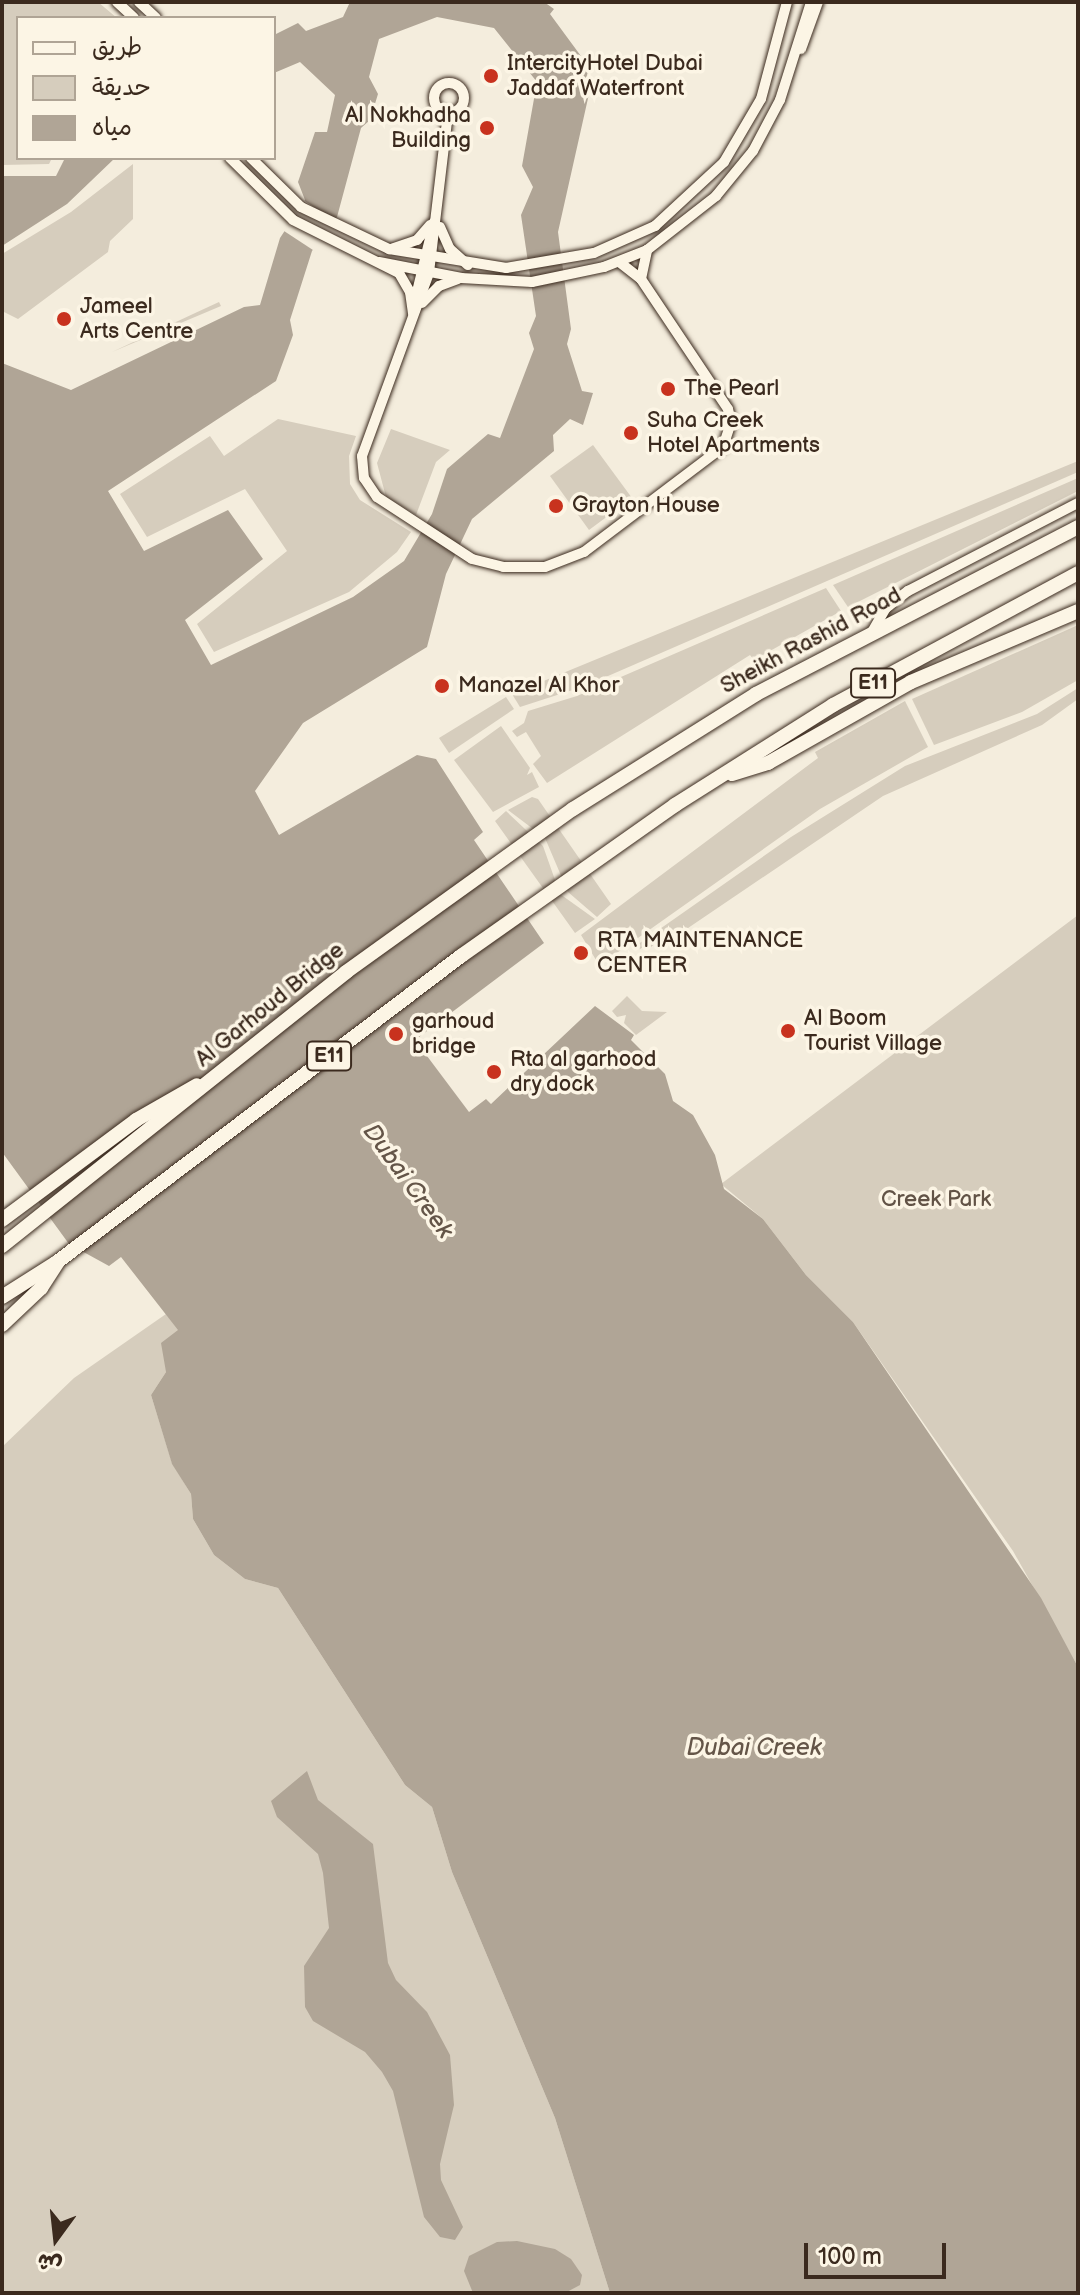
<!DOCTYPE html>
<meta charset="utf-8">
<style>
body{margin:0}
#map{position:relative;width:1080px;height:2295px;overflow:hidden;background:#f4eddd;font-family:"Balsamiq Sans","Playpen Sans Arabic",sans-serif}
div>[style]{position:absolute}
.green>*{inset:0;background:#d6cdbd}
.water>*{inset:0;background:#b0a596}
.pier>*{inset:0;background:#f4eddd}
.roads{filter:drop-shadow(0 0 2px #3b2a1e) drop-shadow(0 0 2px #3b2a1e)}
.minor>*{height:10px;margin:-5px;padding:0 5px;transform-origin:5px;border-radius:5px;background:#fcf5e5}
.minor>.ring{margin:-5px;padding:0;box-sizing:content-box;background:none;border:10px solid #fcf5e5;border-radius:50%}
.highway>*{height:14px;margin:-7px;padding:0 7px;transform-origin:7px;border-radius:7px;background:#fcf5e5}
.dots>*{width:22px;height:22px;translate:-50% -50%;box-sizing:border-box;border:4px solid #fcf5e5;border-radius:50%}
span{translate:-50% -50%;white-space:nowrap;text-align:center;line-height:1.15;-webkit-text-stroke:7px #fcf5e5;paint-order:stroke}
.shield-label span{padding:2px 6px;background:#fcf5e5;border:2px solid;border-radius:6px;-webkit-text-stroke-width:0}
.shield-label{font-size:20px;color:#3b2a1e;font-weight:700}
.poi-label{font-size:22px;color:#3b2a1e}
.left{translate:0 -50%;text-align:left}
.right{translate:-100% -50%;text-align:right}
.street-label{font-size:22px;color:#3b2a1e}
.park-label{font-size:22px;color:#625346}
.water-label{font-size:24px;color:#645548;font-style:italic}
.frame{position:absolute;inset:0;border:4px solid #3b2a1e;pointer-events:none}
.legend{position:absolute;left:16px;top:16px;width:260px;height:144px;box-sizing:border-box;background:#fcf5e5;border:2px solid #afa495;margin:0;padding:10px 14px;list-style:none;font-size:24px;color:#3b2a1e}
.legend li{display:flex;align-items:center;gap:16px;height:40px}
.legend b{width:40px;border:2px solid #afa495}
.north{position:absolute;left:16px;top:2199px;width:80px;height:80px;-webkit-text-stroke:6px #fcf5e5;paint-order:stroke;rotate:195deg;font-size:22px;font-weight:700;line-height:32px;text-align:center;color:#3b2a1e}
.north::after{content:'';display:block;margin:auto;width:28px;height:36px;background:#3b2a1e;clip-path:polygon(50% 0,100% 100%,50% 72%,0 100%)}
.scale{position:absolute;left:804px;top:2243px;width:142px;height:36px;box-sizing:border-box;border:4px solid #3b2a1e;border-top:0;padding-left:10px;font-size:24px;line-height:28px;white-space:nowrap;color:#3b2a1e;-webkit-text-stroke:6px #fcf5e5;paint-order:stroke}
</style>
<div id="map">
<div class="green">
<i style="clip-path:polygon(2px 2px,98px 2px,117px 18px,18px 18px,18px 158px,52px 158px,49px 164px,2px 165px)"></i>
<i style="clip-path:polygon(133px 164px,133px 219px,110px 241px,108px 252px,18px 319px,2px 311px,2px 254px,71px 212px)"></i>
<i style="clip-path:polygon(219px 302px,221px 306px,112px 352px,193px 314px)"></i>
<i style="clip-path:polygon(278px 419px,356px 436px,349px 456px,350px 484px,360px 500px,411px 532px,397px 552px,349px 592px,214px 652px,197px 624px,287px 551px,245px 489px,147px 537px,120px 494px,210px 436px,224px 456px)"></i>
<i style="clip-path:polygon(391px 429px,450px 450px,436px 462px,416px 515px,386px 497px,377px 463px)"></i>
<i style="clip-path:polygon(593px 445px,632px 498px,589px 530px,550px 476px)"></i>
<i style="clip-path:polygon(1078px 461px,1078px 472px,585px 686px,520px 707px,512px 694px)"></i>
<i style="clip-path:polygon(1078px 478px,1078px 491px,848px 607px,833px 585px)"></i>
<i style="clip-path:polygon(826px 588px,841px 611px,754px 660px,750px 655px,547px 783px,533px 764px,541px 756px,526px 732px,517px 737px,512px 731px,524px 723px,528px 711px,577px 696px)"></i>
<i style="clip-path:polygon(1078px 625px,1078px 680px,1022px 712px,934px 745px,912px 699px)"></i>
<i style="clip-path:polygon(1078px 688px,1078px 699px,1042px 725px,883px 796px,663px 945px,659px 940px,651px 947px,648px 944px,640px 949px,637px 945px,791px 837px,905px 766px,1037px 714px)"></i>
<i style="clip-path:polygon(506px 697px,514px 709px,449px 753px,439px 738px)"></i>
<i style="clip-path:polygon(905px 701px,928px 747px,820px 809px,604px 962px,596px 960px,581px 935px,818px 758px,815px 752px)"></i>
<i style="clip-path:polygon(501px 726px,530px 768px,527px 775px,532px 772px,539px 787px,493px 812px,454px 760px)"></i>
<i style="clip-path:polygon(532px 797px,538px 799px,611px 904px,597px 917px,568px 892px,545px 838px,508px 810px)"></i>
<i style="clip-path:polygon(506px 811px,543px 846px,560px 894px,595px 919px,575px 933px,495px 821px)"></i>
<i style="clip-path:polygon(1078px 915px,1078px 1667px,1013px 1551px,853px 1322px,806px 1275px,763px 1219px,721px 1184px)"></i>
<i style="clip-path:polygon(627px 996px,642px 1011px,667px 1012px,636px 1035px,624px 1023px,626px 1015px,617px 1017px,612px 1011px)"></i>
<i style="clip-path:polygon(166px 1314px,179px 1330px,166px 1372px,151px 1395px,172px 1463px,191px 1494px,193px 1519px,214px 1555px,245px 1579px,278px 1588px,405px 1785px,432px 1807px,452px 1872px,555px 2118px,610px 2293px,2px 2293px,2px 1447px,74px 1378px)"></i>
</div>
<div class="water">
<i style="clip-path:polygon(evenodd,350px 2px,544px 2px,554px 9px,550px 14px,589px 67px,585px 83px,591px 85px,558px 232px,571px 329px,567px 344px,582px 391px,593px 393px,583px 425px,570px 419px,553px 435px,554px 451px,472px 519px,446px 574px,427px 647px,303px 723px,255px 791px,279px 835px,417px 755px,436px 759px,483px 832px,474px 840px,544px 943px,415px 1040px,469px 1112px,486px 1099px,491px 1104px,595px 1006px,634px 1035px,631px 1040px,665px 1074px,673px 1101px,693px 1115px,715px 1155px,724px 1189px,763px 1219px,806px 1275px,853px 1322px,1041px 1598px,1078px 1667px,1078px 2293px,610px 2293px,555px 2118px,452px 1872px,432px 1807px,405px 1785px,278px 1588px,245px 1579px,214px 1555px,193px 1519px,191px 1494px,172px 1464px,151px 1395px,166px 1372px,161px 1343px,178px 1330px,121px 1257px,109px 1266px,69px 1244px,2px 1152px,2px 363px,71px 390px,244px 307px,260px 305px,280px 238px,305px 200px,298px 182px,315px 132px,327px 132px,335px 95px,300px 62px,274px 73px,274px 35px,298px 23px,306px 31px,343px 17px,350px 2px,437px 17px,494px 28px,537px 82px,522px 166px,533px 187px,521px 215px,536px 316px,529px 333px,534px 349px,500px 438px,488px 434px,447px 469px,432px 514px,404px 561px,353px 597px,211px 665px,185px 620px,263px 559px,228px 510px,144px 551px,108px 491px,276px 381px,293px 335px,290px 320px,312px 251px,337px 217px,361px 128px,370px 120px,378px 94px,369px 77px,379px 39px,437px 17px)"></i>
<i style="clip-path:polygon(65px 158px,115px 158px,67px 204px,2px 246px,2px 176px,56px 176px)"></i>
<i style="clip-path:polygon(307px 1771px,318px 1800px,373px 1844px,388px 1963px,396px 1980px,427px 2012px,450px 2055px,454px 2105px,440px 2164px,441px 2180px,463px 2227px,455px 2240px,440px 2237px,424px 2217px,393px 2091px,382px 2072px,365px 2052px,313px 2021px,305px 2007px,304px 1966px,329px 1928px,323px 1873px,318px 1854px,277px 1817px,271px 1801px)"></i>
<i style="clip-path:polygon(517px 2241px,555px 2249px,571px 2259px,582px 2275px,580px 2285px,565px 2293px,473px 2293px,464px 2271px,469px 2256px,497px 2242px)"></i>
</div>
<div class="pier">
<i style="clip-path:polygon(299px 197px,336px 222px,316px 252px,281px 229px)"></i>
</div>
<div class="roads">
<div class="minor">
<i style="left:117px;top:2px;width:23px;rotate:43deg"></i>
<i style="left:139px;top:2px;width:23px;rotate:43deg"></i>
<i style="left:801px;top:49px;width:50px;rotate:-70.1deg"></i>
<i class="ring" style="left:434px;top:83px;width:20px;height:20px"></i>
<i style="left:448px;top:113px;width:161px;rotate:96.8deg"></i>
<i style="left:429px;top:273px;width:195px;rotate:110.1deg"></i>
<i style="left:362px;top:456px;width:22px;rotate:85deg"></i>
<i style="left:364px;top:478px;width:23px;rotate:56deg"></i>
<i style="left:377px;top:497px;width:113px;rotate:33.1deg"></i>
<i style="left:472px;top:559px;width:32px;rotate:14deg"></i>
<i style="left:503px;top:567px;width:42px"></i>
<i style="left:545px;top:567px;width:42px;rotate:-21deg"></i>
<i style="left:584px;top:552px;width:174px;rotate:-37.1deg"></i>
<i style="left:723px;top:447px;width:26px;rotate:-72deg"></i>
<i style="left:731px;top:422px;width:13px;rotate:-103deg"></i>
<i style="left:728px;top:409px;width:156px;rotate:-123.8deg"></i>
<i style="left:641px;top:279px;width:28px;rotate:-142deg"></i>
<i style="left:230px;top:158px;width:88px;rotate:44.5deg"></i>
<i style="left:293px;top:220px;width:119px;rotate:26.6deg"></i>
<i style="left:399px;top:273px;width:22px;rotate:60deg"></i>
<i style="left:410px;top:292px;width:22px;rotate:82deg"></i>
<i style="left:251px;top:158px;width:70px;rotate:44.4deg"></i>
<i style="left:301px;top:207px;width:98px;rotate:25.5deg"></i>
<i style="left:389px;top:249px;width:119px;rotate:9.2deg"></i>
<i style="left:506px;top:268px;width:89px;rotate:-9.7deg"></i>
<i style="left:594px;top:253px;width:67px;rotate:-23.9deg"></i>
<i style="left:655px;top:226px;width:94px;rotate:-42.8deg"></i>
<i style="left:724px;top:162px;width:73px;rotate:-59.6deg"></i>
<i style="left:761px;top:99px;width:100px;rotate:-75deg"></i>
<i style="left:440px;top:227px;width:24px;rotate:66deg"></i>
<i style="left:450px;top:249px;width:24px;rotate:42deg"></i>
<i style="left:391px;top:249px;width:28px;rotate:-19deg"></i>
<i style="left:417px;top:240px;width:20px;rotate:-49deg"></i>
<i style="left:379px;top:262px;width:84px;rotate:11deg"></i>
<i style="left:461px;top:278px;width:71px;rotate:3.2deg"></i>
<i style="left:532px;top:282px;width:74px;rotate:-11.8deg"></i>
<i style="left:604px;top:267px;width:46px;rotate:-21.6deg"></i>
<i style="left:647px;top:250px;width:88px;rotate:-38deg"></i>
<i style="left:716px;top:196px;width:58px;rotate:-50.6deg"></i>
<i style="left:753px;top:151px;width:58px;rotate:-62.1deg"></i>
<i style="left:780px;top:100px;width:103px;rotate:-72.4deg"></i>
<i style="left:641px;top:279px;width:30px;rotate:-78deg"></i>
<i style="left:415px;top:300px;width:80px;rotate:-76.3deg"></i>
<i style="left:422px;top:303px;width:24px;rotate:-45deg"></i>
<i style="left:439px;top:286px;width:20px;rotate:-20deg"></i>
<i style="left:872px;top:632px;width:28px;rotate:-60deg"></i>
<i style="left:886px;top:608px;width:28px;rotate:-38deg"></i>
<i style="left:908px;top:591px;width:191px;rotate:-27.4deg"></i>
</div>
<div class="highway">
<i style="left:732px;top:774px;width:38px;rotate:-17deg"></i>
<i style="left:768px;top:763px;width:164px;rotate:-29.5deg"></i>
<i style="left:911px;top:682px;width:181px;rotate:-23deg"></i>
<i style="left:2px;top:1220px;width:167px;rotate:-36.7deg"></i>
<i style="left:136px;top:1120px;width:70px;rotate:-29.8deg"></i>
<i style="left:2px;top:1246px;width:440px;rotate:-38.5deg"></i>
<i style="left:346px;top:972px;width:279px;rotate:-35.7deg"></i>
<i style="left:573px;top:809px;width:216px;rotate:-32.1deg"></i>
<i style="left:756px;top:694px;width:363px;rotate:-27.4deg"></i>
<i style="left:2px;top:1297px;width:65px;rotate:-32.5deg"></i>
<i style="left:57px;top:1262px;width:507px;rotate:-37.14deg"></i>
<i style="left:461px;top:956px;width:262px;rotate:-35.2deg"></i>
<i style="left:675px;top:805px;width:187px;rotate:-32.3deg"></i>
<i style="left:833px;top:705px;width:278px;rotate:-28.3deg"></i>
<i style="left:2px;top:1325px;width:54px;rotate:-43.5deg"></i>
<i style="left:41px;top:1288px;width:30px;rotate:-57deg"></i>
</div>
</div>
<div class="dots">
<i style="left:491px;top:76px;background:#c8321e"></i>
<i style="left:487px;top:128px;background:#c8321e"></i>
<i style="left:64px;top:319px;background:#c8321e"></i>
<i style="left:668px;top:389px;background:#c8321e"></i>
<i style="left:631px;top:433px;background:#c8321e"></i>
<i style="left:556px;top:506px;background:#c8321e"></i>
<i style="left:442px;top:686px;background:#c8321e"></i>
<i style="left:581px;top:953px;background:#c8321e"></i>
<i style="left:788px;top:1031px;background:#c8321e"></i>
<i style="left:396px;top:1034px;background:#c8321e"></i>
<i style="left:494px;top:1072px;background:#c8321e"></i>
</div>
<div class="shield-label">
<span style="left:873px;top:683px">E11</span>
<span style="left:329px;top:1056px">E11</span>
</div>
<div class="poi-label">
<span class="left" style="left:507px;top:76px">IntercityHotel Dubai<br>Jaddaf Waterfront</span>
<span class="right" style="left:471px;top:128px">Al Nokhadha<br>Building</span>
<span class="left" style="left:80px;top:319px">Jameel<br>Arts Centre</span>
<span class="left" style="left:684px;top:389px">The Pearl</span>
<span class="left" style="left:647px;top:433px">Suha Creek<br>Hotel Apartments</span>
<span class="left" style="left:572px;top:506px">Grayton House</span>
<span class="left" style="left:458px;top:686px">Manazel Al Khor</span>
<span class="left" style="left:597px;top:953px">RTA MAINTENANCE<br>CENTER</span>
<span class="left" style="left:804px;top:1031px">Al Boom<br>Tourist Village</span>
<span class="left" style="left:412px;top:1034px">garhoud<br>bridge</span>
<span class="left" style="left:510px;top:1072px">Rta al garhood<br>dry dock</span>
</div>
<div class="street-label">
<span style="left:811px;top:641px;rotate:-28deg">Sheikh Rashid Road</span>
<span style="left:270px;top:1005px;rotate:-39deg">Al Garhoud Bridge</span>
</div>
<div class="park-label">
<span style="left:936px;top:1200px">Creek Park</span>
</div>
<div class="water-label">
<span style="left:408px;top:1181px;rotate:54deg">Dubai Creek</span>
<span style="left:754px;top:1748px">Dubai Creek</span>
</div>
<div class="frame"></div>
<ul class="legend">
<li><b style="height:10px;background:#fcf5e5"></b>طريق</li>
<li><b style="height:22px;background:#d6cdbd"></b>حديقة</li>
<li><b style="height:22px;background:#b0a596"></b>مياه</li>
</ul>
<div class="north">ش</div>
<div class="scale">100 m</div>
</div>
